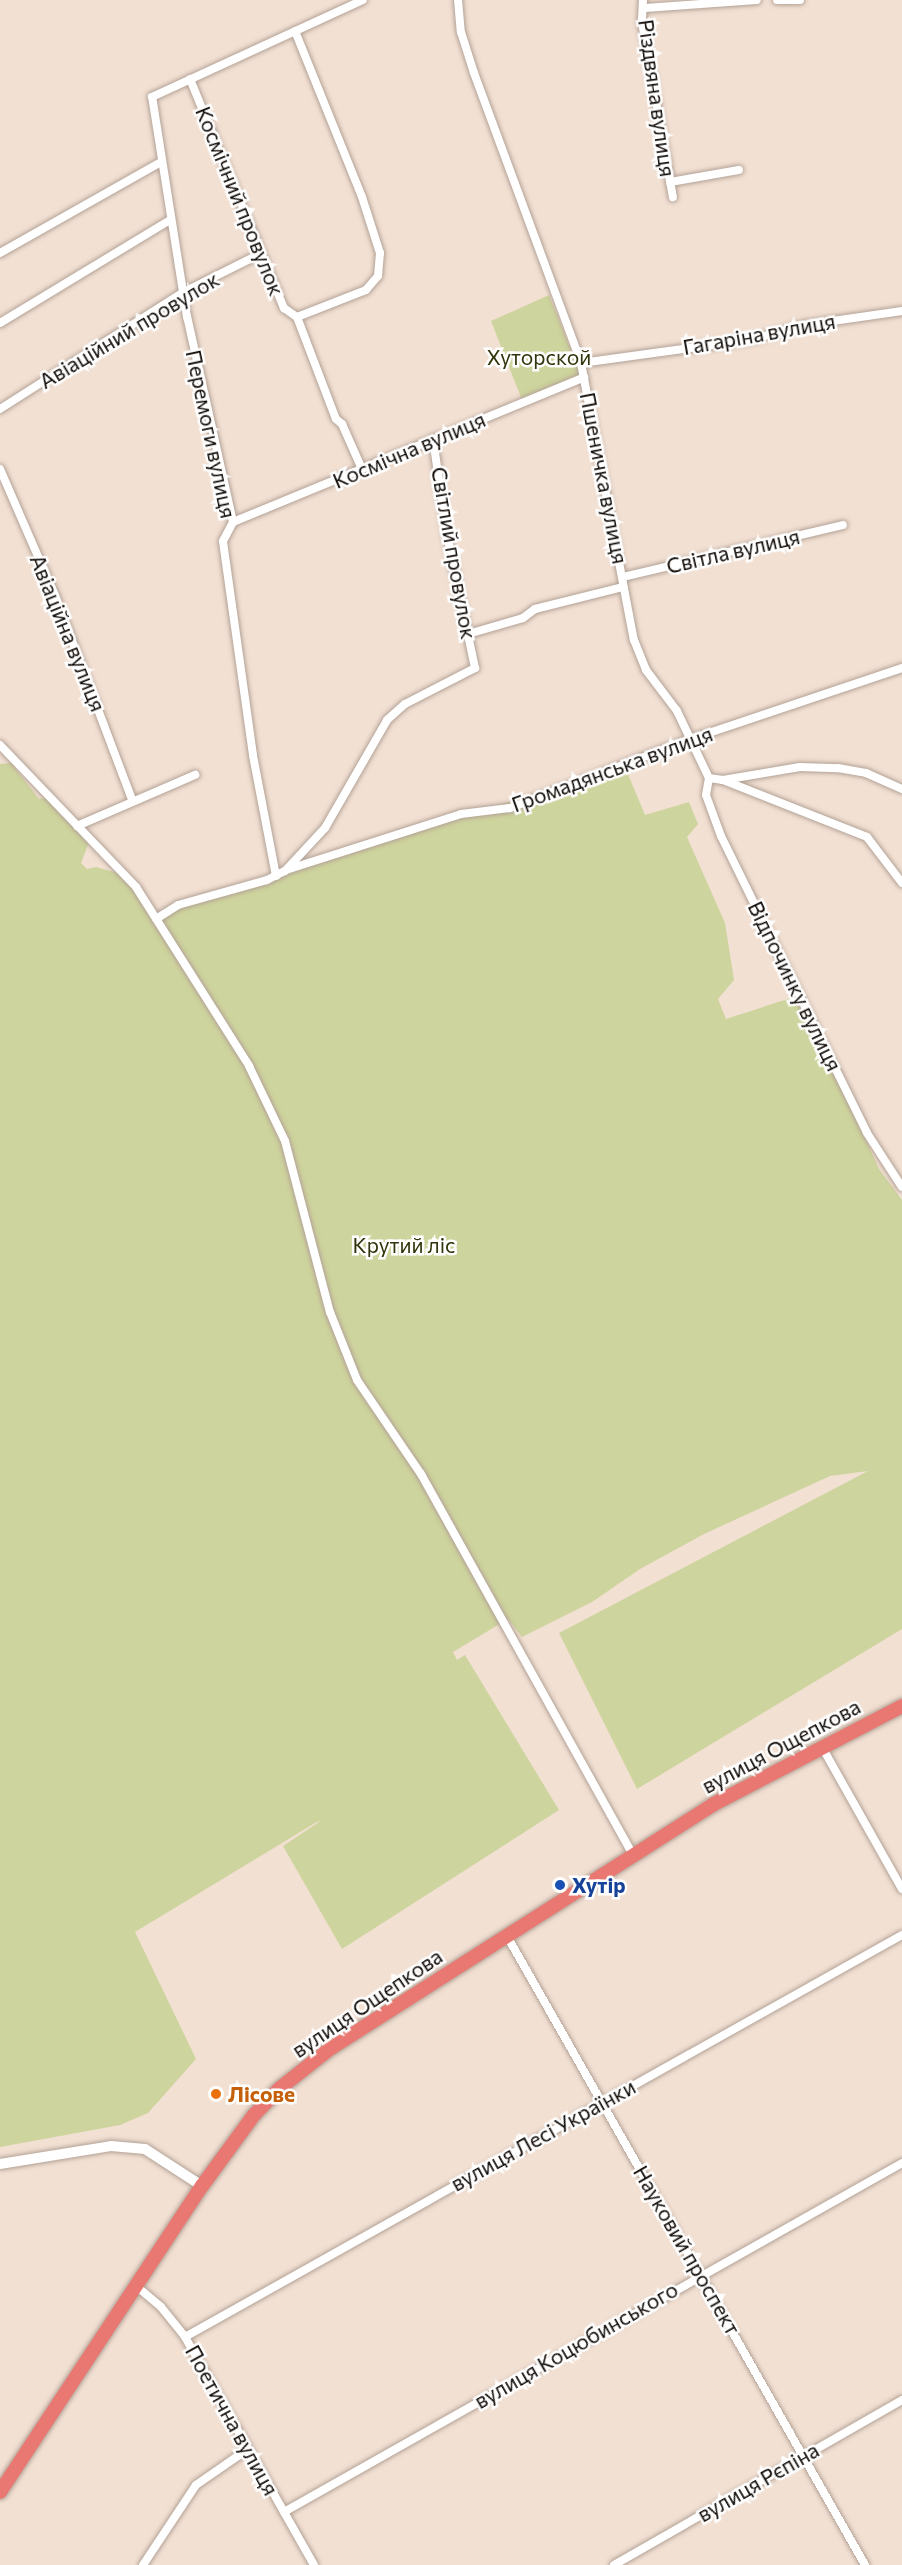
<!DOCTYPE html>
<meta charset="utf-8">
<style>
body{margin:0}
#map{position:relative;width:902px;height:2565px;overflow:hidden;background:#f2e0d3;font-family:Commissioner,sans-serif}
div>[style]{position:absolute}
.green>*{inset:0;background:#ced49d}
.roads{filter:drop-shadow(0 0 2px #b3a296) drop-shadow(0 0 2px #b3a296)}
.minor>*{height:8px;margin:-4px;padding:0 4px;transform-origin:4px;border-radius:4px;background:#fff}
.tertiary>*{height:10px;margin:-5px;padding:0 5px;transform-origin:5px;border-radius:5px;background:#fff}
.trunk>*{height:14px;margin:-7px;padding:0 7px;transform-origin:7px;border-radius:7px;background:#ea7872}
.dots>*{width:16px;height:16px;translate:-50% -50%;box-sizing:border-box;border:3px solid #fff;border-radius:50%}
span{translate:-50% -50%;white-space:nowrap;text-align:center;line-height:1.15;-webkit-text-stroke:5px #fff;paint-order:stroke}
.street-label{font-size:21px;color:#100a06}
.park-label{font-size:21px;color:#32340b}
.transit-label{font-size:21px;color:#164399;font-weight:700}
.left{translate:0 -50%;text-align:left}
.food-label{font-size:21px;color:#c56008;font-weight:700}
</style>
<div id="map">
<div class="green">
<i style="clip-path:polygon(549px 295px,581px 375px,522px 400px,491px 321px)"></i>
<i style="clip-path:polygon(11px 763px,39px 799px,50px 797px,91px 837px,81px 863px,87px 869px,96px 867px,118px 873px,141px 895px,155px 918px,166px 907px,268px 882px,295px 866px,625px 767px,645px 815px,689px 802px,698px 824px,687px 837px,725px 923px,734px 980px,718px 999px,726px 1019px,794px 997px,832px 1064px,879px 1169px,902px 1200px,902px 1629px,637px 1789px,559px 1633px,868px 1471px,830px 1476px,704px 1534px,640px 1569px,592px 1602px,522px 1637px,508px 1619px,453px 1652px,457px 1660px,465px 1655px,559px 1810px,342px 1949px,283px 1846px,322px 1820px,315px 1823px,135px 1932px,196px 2059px,148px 2113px,120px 2125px,0 2147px,0 764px)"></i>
</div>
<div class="roads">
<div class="minor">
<i style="left:458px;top:0;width:32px;rotate:85deg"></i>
<i style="left:461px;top:32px;width:43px;rotate:72.4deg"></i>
<i style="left:474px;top:73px;width:309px;rotate:69.7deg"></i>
<i style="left:581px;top:363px;width:282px;rotate:79.2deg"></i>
<i style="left:634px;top:640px;width:32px;rotate:68deg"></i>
<i style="left:646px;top:670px;width:51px;rotate:52.9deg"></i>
<i style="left:677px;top:711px;width:74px;rotate:64.5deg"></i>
<i style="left:643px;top:0;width:22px;rotate:93deg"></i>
<i style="left:642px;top:22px;width:178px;rotate:80deg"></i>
<i style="left:777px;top:0;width:23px"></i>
<i style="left:645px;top:8px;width:112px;rotate:-4.1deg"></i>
<i style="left:295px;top:31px;width:179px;rotate:68deg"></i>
<i style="left:362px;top:197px;width:59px;rotate:72.2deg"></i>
<i style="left:380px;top:253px;width:23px;rotate:95deg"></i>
<i style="left:378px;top:276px;width:18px;rotate:131deg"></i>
<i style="left:366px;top:290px;width:74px;rotate:158.6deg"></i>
<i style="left:190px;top:79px;width:248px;rotate:67.7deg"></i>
<i style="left:284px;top:308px;width:16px;rotate:35deg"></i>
<i style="left:670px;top:182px;width:70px;rotate:-9.9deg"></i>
<i style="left:0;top:253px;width:185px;rotate:-29.5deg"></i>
<i style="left:297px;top:317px;width:109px;rotate:69.1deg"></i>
<i style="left:336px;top:419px;width:8px;rotate:40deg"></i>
<i style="left:342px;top:424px;width:49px;rotate:66deg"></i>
<i style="left:0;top:323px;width:199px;rotate:-31.2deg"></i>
<i style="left:581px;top:363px;width:171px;rotate:-7.8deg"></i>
<i style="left:750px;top:340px;width:57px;rotate:-15.3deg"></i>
<i style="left:805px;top:325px;width:98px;rotate:-8.2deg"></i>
<i style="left:0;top:409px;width:218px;rotate:-32.5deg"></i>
<i style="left:184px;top:292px;width:85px;rotate:-26.6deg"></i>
<i style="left:0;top:469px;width:135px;rotate:66.5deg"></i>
<i style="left:54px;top:593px;width:220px;rotate:69.3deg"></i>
<i style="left:233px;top:522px;width:380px;rotate:-22.4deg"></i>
<i style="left:623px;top:577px;width:226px;rotate:-13.3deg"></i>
<i style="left:468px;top:634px;width:57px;rotate:-16.2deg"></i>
<i style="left:523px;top:618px;width:15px;rotate:-37deg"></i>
<i style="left:535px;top:609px;width:91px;rotate:-14deg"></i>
<i style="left:0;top:745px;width:197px;rotate:46.2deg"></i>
<i style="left:136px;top:887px;width:212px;rotate:57.7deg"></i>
<i style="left:249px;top:1066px;width:83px;rotate:64.4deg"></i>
<i style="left:285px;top:1141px;width:177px;rotate:75.3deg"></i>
<i style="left:330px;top:1312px;width:73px;rotate:68.3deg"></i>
<i style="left:357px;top:1380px;width:114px;rotate:55.8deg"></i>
<i style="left:421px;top:1474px;width:436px;rotate:60.9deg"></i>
<i style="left:709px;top:778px;width:17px;rotate:100deg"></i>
<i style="left:706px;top:795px;width:44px;rotate:69.9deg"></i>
<i style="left:721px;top:836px;width:331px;rotate:63.8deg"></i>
<i style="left:867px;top:1133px;width:64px;rotate:57.1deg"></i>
<i style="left:709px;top:778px;width:14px;rotate:8deg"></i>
<i style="left:723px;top:780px;width:78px;rotate:-9.6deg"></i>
<i style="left:800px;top:767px;width:38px;rotate:2deg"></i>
<i style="left:838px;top:768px;width:28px;rotate:10deg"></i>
<i style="left:866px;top:773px;width:39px;rotate:24deg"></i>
<i style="left:723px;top:780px;width:155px;rotate:21.6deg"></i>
<i style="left:867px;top:837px;width:58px;rotate:52.7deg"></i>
<i style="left:77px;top:826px;width:129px;rotate:-23.4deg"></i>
<i style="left:286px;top:870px;width:184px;rotate:-17.7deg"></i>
<i style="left:461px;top:814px;width:49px;rotate:-7deg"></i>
<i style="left:510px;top:808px;width:194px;rotate:-20.9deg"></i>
<i style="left:691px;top:739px;width:223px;rotate:-18.6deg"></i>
<i style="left:276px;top:876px;width:123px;rotate:-100.8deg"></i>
<i style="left:253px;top:755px;width:216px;rotate:-98deg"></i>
<i style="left:223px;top:541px;width:21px;rotate:-62deg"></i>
<i style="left:233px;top:522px;width:210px;rotate:-102.6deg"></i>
<i style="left:187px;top:317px;width:223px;rotate:-99deg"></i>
<i style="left:152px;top:97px;width:232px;rotate:-24.7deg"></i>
<i style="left:156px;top:919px;width:26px;rotate:-32deg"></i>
<i style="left:178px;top:905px;width:92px;rotate:-15.7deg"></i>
<i style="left:267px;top:880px;width:20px;rotate:-27deg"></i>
<i style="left:285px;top:871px;width:59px;rotate:-47.1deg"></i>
<i style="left:325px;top:828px;width:125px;rotate:-60.1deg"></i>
<i style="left:387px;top:720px;width:24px;rotate:-42deg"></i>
<i style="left:405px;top:704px;width:79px;rotate:-27.2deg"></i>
<i style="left:475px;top:668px;width:136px;rotate:-101.9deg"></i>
<i style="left:447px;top:535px;width:97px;rotate:-98.3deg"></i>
<i style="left:822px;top:1747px;width:163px;rotate:60.6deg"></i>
<i style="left:507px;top:1936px;width:724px;rotate:60.35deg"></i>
<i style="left:135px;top:2285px;width:34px;rotate:40deg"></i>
<i style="left:161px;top:2307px;width:38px;rotate:51deg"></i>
<i style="left:185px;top:2337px;width:262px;rotate:60.5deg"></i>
<i style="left:185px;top:2337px;width:822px;rotate:-29.28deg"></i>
<i style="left:284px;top:2512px;width:710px;rotate:-29.45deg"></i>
<i style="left:143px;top:2565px;width:96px;rotate:-56.5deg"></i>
<i style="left:196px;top:2485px;width:63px;rotate:-34.7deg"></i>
<i style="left:614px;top:2565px;width:332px;rotate:-29.8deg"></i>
</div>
<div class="tertiary">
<i style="left:0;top:2164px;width:112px;rotate:-9.2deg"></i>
<i style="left:111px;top:2146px;width:34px;rotate:5deg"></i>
<i style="left:145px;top:2149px;width:68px;rotate:33deg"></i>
</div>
<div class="trunk">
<i style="left:0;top:2492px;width:367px;rotate:-56.6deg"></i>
<i style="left:202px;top:2186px;width:88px;rotate:-53.8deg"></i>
<i style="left:254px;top:2115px;width:36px;rotate:-46deg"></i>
<i style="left:279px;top:2089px;width:66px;rotate:-38.3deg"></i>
<i style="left:331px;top:2048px;width:454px;rotate:-32.5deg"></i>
<i style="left:714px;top:1804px;width:212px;rotate:-27.5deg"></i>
</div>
</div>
<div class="dots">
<i style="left:560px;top:1885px;background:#1a4fb4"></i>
<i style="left:216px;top:2094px;background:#e8710a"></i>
</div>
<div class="street-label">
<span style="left:657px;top:98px;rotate:82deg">Різдвяна вулиця</span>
<span style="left:240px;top:201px;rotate:68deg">Космічний провулок</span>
<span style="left:129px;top:330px;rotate:-31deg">Авіаційний провулок</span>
<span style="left:759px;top:334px;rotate:-10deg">Гагаріна вулиця</span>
<span style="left:211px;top:434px;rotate:78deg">Перемоги вулиця</span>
<span style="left:409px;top:450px;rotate:-23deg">Космічна вулиця</span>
<span style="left:604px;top:478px;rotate:79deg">Пшеничка вулиця</span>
<span style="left:733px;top:551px;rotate:-13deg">Світла вулиця</span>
<span style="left:454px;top:553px;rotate:80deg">Світлий провулок</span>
<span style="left:68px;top:633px;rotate:68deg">Авіаційна вулиця</span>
<span style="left:612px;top:769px;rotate:-20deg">Громадянська вулиця</span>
<span style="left:795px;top:986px;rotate:64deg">Відпочинку вулиця</span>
<span style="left:781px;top:1746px;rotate:-28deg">вулиця Ощепкова</span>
<span style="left:367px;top:2003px;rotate:-34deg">вулиця Ощепкова</span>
<span style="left:543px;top:2135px;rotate:-29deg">вулиця Лесі Українки</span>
<span style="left:687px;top:2250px;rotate:60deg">Науковий проспект</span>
<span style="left:576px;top:2345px;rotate:-30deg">вулиця Коцюбинського</span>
<span style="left:232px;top:2420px;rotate:61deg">Поетична вулиця</span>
<span style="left:758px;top:2482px;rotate:-30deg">вулиця Рєпіна</span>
</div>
<div class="park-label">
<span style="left:539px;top:357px">Хуторской</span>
<span style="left:404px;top:1245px">Крутий ліс</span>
</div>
<div class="transit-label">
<span class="left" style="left:572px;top:1885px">Хутір</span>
</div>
<div class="food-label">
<span class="left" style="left:228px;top:2094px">Лісове</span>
</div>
</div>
